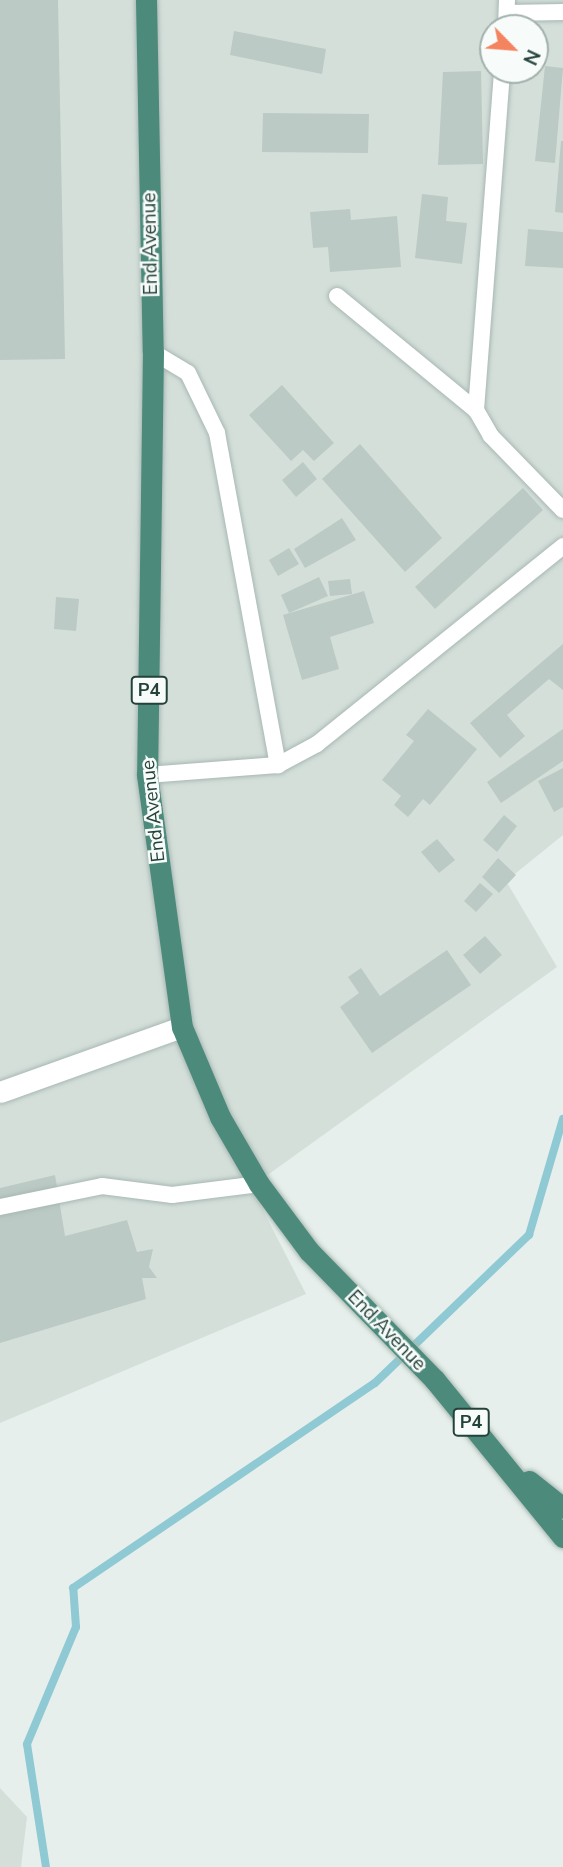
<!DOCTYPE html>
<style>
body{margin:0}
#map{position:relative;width:563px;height:1867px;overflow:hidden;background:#e6efeb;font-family:"Nunito Sans",sans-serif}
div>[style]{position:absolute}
.built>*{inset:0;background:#d4dfda}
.stream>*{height:8px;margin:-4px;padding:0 4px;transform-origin:4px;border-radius:4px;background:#8ec9d4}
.building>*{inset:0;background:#bbcac4}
.roads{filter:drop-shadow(0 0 2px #a8b8b2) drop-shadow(0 0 2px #a8b8b2)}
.service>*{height:16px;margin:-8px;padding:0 8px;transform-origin:8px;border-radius:8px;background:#fff}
.tertiary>*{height:21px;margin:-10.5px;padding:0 10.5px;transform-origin:10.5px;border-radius:10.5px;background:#fff}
.trunk>*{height:21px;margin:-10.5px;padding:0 10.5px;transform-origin:10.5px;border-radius:10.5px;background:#4c8a7c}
span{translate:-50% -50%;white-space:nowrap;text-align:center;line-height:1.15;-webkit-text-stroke:5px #f7fbf9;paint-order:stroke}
.shield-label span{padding:2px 5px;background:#f7fbf9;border:2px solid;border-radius:5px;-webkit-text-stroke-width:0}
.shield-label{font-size:18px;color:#24423a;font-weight:700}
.street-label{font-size:19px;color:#24423a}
.north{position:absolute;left:479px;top:14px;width:70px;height:70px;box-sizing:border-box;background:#f7fbf9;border:2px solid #a3b1ad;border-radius:50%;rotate:115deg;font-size:19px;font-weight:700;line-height:28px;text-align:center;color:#24423a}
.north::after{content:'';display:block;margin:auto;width:24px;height:32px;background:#f4845f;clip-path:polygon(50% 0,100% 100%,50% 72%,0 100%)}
</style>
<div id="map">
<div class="built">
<i style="clip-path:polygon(evenodd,0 0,563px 0,563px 835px,506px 881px,557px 967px,251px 1187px,306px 1294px,0 1423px,0 0,493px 28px,535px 28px,535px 70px,493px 70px,493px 28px)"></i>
<i style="clip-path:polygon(0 1788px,27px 1817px,21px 1867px,0 1867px)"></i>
</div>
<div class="stream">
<i style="left:46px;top:1867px;width:124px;rotate:-98.8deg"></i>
<i style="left:27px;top:1744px;width:127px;rotate:-67.3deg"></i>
<i style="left:76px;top:1627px;width:39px;rotate:-94deg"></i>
<i style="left:73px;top:1588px;width:365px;rotate:-34.2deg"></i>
<i style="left:375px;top:1383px;width:214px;rotate:-43.9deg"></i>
<i style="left:529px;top:1235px;width:121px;rotate:-73.7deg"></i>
</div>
<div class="building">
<i style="clip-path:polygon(0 0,58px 0,65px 359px,0 360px)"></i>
<i style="clip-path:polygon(234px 31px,326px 49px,322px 74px,230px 55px)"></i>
<i style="clip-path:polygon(545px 66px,563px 68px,555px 163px,535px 161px)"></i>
<i style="clip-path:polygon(481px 71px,483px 164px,438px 165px,443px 72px)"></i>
<i style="clip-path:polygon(263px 113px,369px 114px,368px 153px,262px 152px)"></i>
<i style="clip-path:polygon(561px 141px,563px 141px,563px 213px,555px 212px)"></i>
<i style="clip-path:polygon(422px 194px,448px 197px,446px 221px,467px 223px,462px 264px,415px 258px)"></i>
<i style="clip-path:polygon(350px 209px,351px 220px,397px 216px,401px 267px,330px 272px,328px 247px,313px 248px,310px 212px)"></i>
<i style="clip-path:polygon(528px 229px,563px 232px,563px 268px,525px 266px)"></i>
<i style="clip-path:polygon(282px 385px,334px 443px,314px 461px,303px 450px,291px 461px,249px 415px)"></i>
<i style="clip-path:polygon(360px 444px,442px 538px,405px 572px,322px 479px)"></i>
<i style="clip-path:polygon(303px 462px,317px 479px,296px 497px,282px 480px)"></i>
<i style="clip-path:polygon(523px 488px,543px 510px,435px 609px,415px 587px)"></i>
<i style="clip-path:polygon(342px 518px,356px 540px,305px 568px,294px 549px)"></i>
<i style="clip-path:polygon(289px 548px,299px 564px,278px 576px,269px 560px)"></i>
<i style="clip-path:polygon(319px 577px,328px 596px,289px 613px,281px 595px)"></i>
<i style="clip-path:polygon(350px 579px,352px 594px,330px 596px,328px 581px)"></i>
<i style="clip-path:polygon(364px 591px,374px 623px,330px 637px,339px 669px,302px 680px,283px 615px)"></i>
<i style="clip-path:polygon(56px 597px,79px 599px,76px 631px,54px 629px)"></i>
<i style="clip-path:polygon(563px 644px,563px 690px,549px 679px,507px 715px,525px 736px,500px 758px,470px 723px)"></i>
<i style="clip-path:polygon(428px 709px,477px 749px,430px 805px,423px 799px,408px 817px,394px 805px,401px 796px,382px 780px,414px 741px,406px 735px)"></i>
<i style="clip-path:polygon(563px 729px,563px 761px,501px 803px,487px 782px)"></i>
<i style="clip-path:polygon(563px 768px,563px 807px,554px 812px,538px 781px)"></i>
<i style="clip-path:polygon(504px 815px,517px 826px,497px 852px,483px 840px)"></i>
<i style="clip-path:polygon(437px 839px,455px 860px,439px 873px,421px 852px)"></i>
<i style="clip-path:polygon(498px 858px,516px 875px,499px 893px,482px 877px)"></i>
<i style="clip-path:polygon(480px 883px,493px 894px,476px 912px,464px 901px)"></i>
<i style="clip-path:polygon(485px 936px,502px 955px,480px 974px,463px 955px)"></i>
<i style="clip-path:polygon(447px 950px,471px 985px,372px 1053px,340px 1007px,359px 993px,348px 977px,361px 968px,380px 996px)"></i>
<i style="clip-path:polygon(55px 1175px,65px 1236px,127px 1220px,137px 1252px,153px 1249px,149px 1267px,157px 1278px,142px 1278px,146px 1299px,0 1343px,0 1188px)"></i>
</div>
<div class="roads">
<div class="service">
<i style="left:507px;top:13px;width:56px;rotate:-1deg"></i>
<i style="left:506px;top:28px;width:28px;rotate:-88deg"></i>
<i style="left:337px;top:296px;width:180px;rotate:39.4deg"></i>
<i style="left:476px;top:410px;width:30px;rotate:60deg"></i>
<i style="left:491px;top:436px;width:103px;rotate:45.8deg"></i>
<i style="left:153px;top:352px;width:41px;rotate:31deg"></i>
<i style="left:188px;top:373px;width:67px;rotate:64.2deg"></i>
<i style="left:217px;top:433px;width:338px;rotate:79.6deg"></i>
<i style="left:476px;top:410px;width:341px;rotate:-85.6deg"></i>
<i style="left:147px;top:775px;width:131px;rotate:-4.4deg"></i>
<i style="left:278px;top:765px;width:44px;rotate:-28.3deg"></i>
<i style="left:317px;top:744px;width:316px;rotate:-38.8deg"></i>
<i style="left:0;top:1207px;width:104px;rotate:-11.6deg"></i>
<i style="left:102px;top:1186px;width:71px;rotate:7.3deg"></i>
<i style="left:172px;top:1195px;width:88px;rotate:-7.2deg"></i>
</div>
<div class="tertiary">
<i style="left:0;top:1092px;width:193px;rotate:-19.7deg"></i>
</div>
<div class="trunk">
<i style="left:146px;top:0;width:352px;rotate:88.9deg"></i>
<i style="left:153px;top:352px;width:423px;rotate:90.8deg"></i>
<i style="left:147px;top:775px;width:254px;rotate:82.1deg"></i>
<i style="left:182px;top:1027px;width:98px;rotate:67.1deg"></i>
<i style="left:220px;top:1117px;width:78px;rotate:59.8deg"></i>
<i style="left:259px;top:1184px;width:84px;rotate:53.3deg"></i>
<i style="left:309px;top:1251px;width:179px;rotate:45.7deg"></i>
<i style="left:434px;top:1379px;width:204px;rotate:50.8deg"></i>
<i style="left:529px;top:1481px;width:43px;rotate:38.5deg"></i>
</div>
</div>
<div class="shield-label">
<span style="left:149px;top:690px">P4</span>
<span style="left:471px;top:1422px">P4</span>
</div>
<div class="street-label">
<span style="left:151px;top:244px;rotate:-91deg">End Avenue</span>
<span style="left:154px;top:811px;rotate:-96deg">End Avenue</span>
<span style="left:386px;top:1331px;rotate:46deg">End Avenue</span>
</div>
<div class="north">N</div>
</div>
